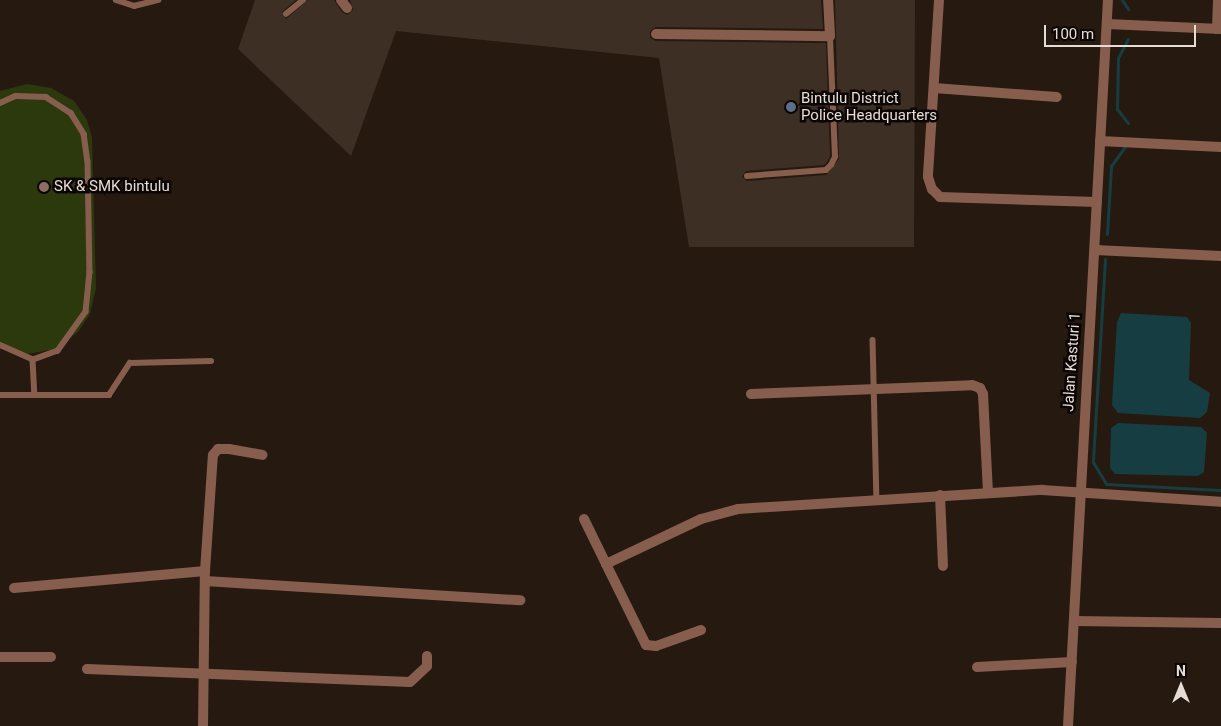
<!DOCTYPE html>
<style>
body{margin:0}
#map{position:relative;width:1221px;height:726px;overflow:hidden;background:#26190f;font-family:Roboto,sans-serif}
div>[style]{position:absolute}
.green>*{inset:0;background:#2b390d}
.water>*{inset:0;background:#163e42}
.stream>*{height:3px;margin:-1.5px;padding:0 1.5px;transform-origin:1.5px;border-radius:1.5px;background:#163e42}
.building>*{inset:0;background:#3d2f24}
.lane>*{height:5.5px;margin:-2.75px;padding:0 2.75px;transform-origin:2.75px;border-radius:2.75px;background:#875d4d}
.street>*{height:10px;margin:-5px;padding:0 5px;transform-origin:5px;border-radius:5px;background:#875d4d}
.dots>*{width:14px;height:14px;translate:-50% -50%;box-sizing:border-box;border:2px solid #0b0603;border-radius:50%}
span{translate:-50% -50%;white-space:nowrap;text-align:center;line-height:1.15;-webkit-text-stroke:5px #0b0603;paint-order:stroke}
.poi-label{font-size:15px;color:#e5dcd5}
.left{translate:0 -50%;text-align:left}
.street-label{font-size:15px;color:#e5dcd5}
.north{position:absolute;left:1156px;top:661px;width:50px;height:50px;-webkit-text-stroke:4px #0b0603;paint-order:stroke;rotate:0deg;font-size:14px;font-weight:700;line-height:20px;text-align:center;color:#e5dcd5}
.north::after{content:'';display:block;margin:auto;width:18px;height:22px;background:#e5dcd5;clip-path:polygon(50% 0,100% 100%,50% 72%,0 100%)}
.scale{position:absolute;left:1044px;top:25px;width:152px;height:22px;box-sizing:border-box;border:2px solid #e5dcd5;border-top:0;padding-left:6px;font-size:15px;line-height:18px;white-space:nowrap;color:#e5dcd5;-webkit-text-stroke:4px #0b0603;paint-order:stroke}
</style>
<div id="map">
<div class="green">
<i style="clip-path:polygon(27px 84px,51px 88px,74px 101px,87px 120px,92px 137px,96px 288px,90px 314px,78px 332px,56px 349px,27px 354px,0 348px,0 91px)"></i>
</div>
<div class="water">
<i style="clip-path:polygon(1121px 313px,1187px 317px,1191px 323px,1189px 380px,1210px 393px,1207px 412px,1200px 418px,1118px 413px,1112px 405px,1117px 322px)"></i>
<i style="clip-path:polygon(1118px 423px,1201px 427px,1207px 433px,1204px 472px,1198px 476px,1115px 474px,1110px 468px,1111px 428px)"></i>
</div>
<div class="stream">
<i style="left:1122px;top:0;width:11px;rotate:56deg"></i>
<i style="left:1128px;top:39px;width:21px;rotate:118deg"></i>
<i style="left:1118px;top:58px;width:51px;rotate:91.1deg"></i>
<i style="left:1117px;top:109px;width:18px;rotate:52deg"></i>
<i style="left:1107px;top:234px;width:68px;rotate:-86.6deg"></i>
<i style="left:1111px;top:166px;width:26px;rotate:-54deg"></i>
<i style="left:1105px;top:259px;width:203px;rotate:93.4deg"></i>
<i style="left:1093px;top:462px;width:26px;rotate:59deg"></i>
<i style="left:1106px;top:484px;width:115px;rotate:3deg"></i>
</div>
<div class="building">
<i style="clip-path:polygon(255px 0,296px 0,282px 12px,286px 19px,308px 0,334px 0,342px 12px,347px 15px,353px 10px,350px 0,821px 0,823px 29px,656px 27px,650px 31px,650px 38px,656px 41px,826px 43px,830px 156px,827px 162px,824px 165px,746px 171px,742px 177px,747px 181px,826px 175px,839px 159px,835px 0,915px 0,914px 247px,689px 247px,659px 58px,396px 31px,351px 156px,238px 49px)"></i>
</div>
<div class="lane">
<i style="left:116px;top:0;width:19px;rotate:18deg"></i>
<i style="left:134px;top:6px;width:25px;rotate:-14deg"></i>
<i style="left:286px;top:14px;width:22px;rotate:-39deg"></i>
<i style="left:0;top:103px;width:17px;rotate:-24deg"></i>
<i style="left:16px;top:96px;width:30px;rotate:2deg"></i>
<i style="left:46px;top:97px;width:30px;rotate:33deg"></i>
<i style="left:71px;top:113px;width:25px;rotate:58deg"></i>
<i style="left:84px;top:134px;width:27px;rotate:82deg"></i>
<i style="left:88px;top:161px;width:111px;rotate:89deg"></i>
<i style="left:90px;top:272px;width:40px;rotate:95.7deg"></i>
<i style="left:86px;top:312px;width:48px;rotate:125.7deg"></i>
<i style="left:58px;top:351px;width:27px;rotate:160deg"></i>
<i style="left:33px;top:360px;width:36px;rotate:-156deg"></i>
<i style="left:747px;top:176px;width:79px;rotate:-4.3deg"></i>
<i style="left:826px;top:170px;width:7px;rotate:-45deg"></i>
<i style="left:831px;top:165px;width:9px;rotate:-63deg"></i>
<i style="left:835px;top:157px;width:121px;rotate:-92.4deg"></i>
<i style="left:873px;top:340px;width:159px;rotate:88.6deg"></i>
<i style="left:33px;top:360px;width:35px;rotate:87deg"></i>
<i style="left:0;top:395px;width:109px"></i>
<i style="left:109px;top:395px;width:38px;rotate:-57deg"></i>
<i style="left:130px;top:363px;width:81px;rotate:-1.4deg"></i>
</div>
<div class="street">
<i style="left:341px;top:0;width:10px;rotate:53deg"></i>
<i style="left:939px;top:0;width:177px;rotate:93.6deg"></i>
<i style="left:928px;top:177px;width:13px;rotate:72deg"></i>
<i style="left:932px;top:189px;width:11px;rotate:45deg"></i>
<i style="left:940px;top:197px;width:157px;rotate:1.8deg"></i>
<i style="left:1107px;top:24px;width:114px;rotate:2.5deg"></i>
<i style="left:1217px;top:29px;width:29px;rotate:-88deg"></i>
<i style="left:656px;top:34px;width:174px;rotate:0.7deg"></i>
<i style="left:830px;top:36px;width:36px;rotate:-93deg"></i>
<i style="left:934px;top:88px;width:123px;rotate:4.2deg"></i>
<i style="left:1100px;top:141px;width:121px;rotate:2.8deg"></i>
<i style="left:1095px;top:250px;width:126px;rotate:2.7deg"></i>
<i style="left:751px;top:394px;width:221px;rotate:-2.3deg"></i>
<i style="left:972px;top:385px;width:9px;rotate:21deg"></i>
<i style="left:980px;top:388px;width:7px;rotate:63deg"></i>
<i style="left:983px;top:394px;width:99px;rotate:87.1deg"></i>
<i style="left:940px;top:495px;width:71px;rotate:87.6deg"></i>
<i style="left:584px;top:519px;width:50px;rotate:63.9deg"></i>
<i style="left:205px;top:581px;width:316px;rotate:3.5deg"></i>
<i style="left:14px;top:588px;width:192px;rotate:-5.1deg"></i>
<i style="left:1074px;top:621px;width:147px;rotate:0.8deg"></i>
<i style="left:701px;top:630px;width:48px;rotate:160.4deg"></i>
<i style="left:656px;top:646px;width:10px;rotate:-174deg"></i>
<i style="left:646px;top:645px;width:90px;rotate:-116.3deg"></i>
<i style="left:606px;top:564px;width:105px;rotate:-25.3deg"></i>
<i style="left:701px;top:519px;width:38px;rotate:-15deg"></i>
<i style="left:738px;top:509px;width:305px;rotate:-3.6deg"></i>
<i style="left:1042px;top:490px;width:179px;rotate:3.8deg"></i>
<i style="left:0;top:657px;width:51px"></i>
<i style="left:977px;top:667px;width:95px;rotate:-3deg"></i>
<i style="left:87px;top:669px;width:323px;rotate:2.3deg"></i>
<i style="left:410px;top:682px;width:23px;rotate:-43deg"></i>
<i style="left:427px;top:666px;width:10px;rotate:-90deg"></i>
<i style="left:203px;top:726px;width:155px;rotate:-89.3deg"></i>
<i style="left:205px;top:571px;width:116px;rotate:-86.1deg"></i>
<i style="left:213px;top:455px;width:8px;rotate:-50deg"></i>
<i style="left:218px;top:449px;width:11px"></i>
<i style="left:229px;top:449px;width:34px;rotate:10deg"></i>
<i style="left:1068px;top:726px;width:727px;rotate:-86.85deg"></i>
</div>
<div class="dots">
<i style="left:791px;top:107px;background:#5c6f8a"></i>
<i style="left:44px;top:187px;background:#8d6e63"></i>
</div>
<div class="poi-label">
<span class="left" style="left:801px;top:107px">Bintulu District<br>Police Headquarters</span>
<span class="left" style="left:54px;top:187px">SK &amp; SMK bintulu</span>
</div>
<div class="street-label">
<span style="left:1072px;top:362px;rotate:-86deg">Jalan Kasturi 1</span>
</div>
<div class="north">N</div>
<div class="scale">100 m</div>
</div>
